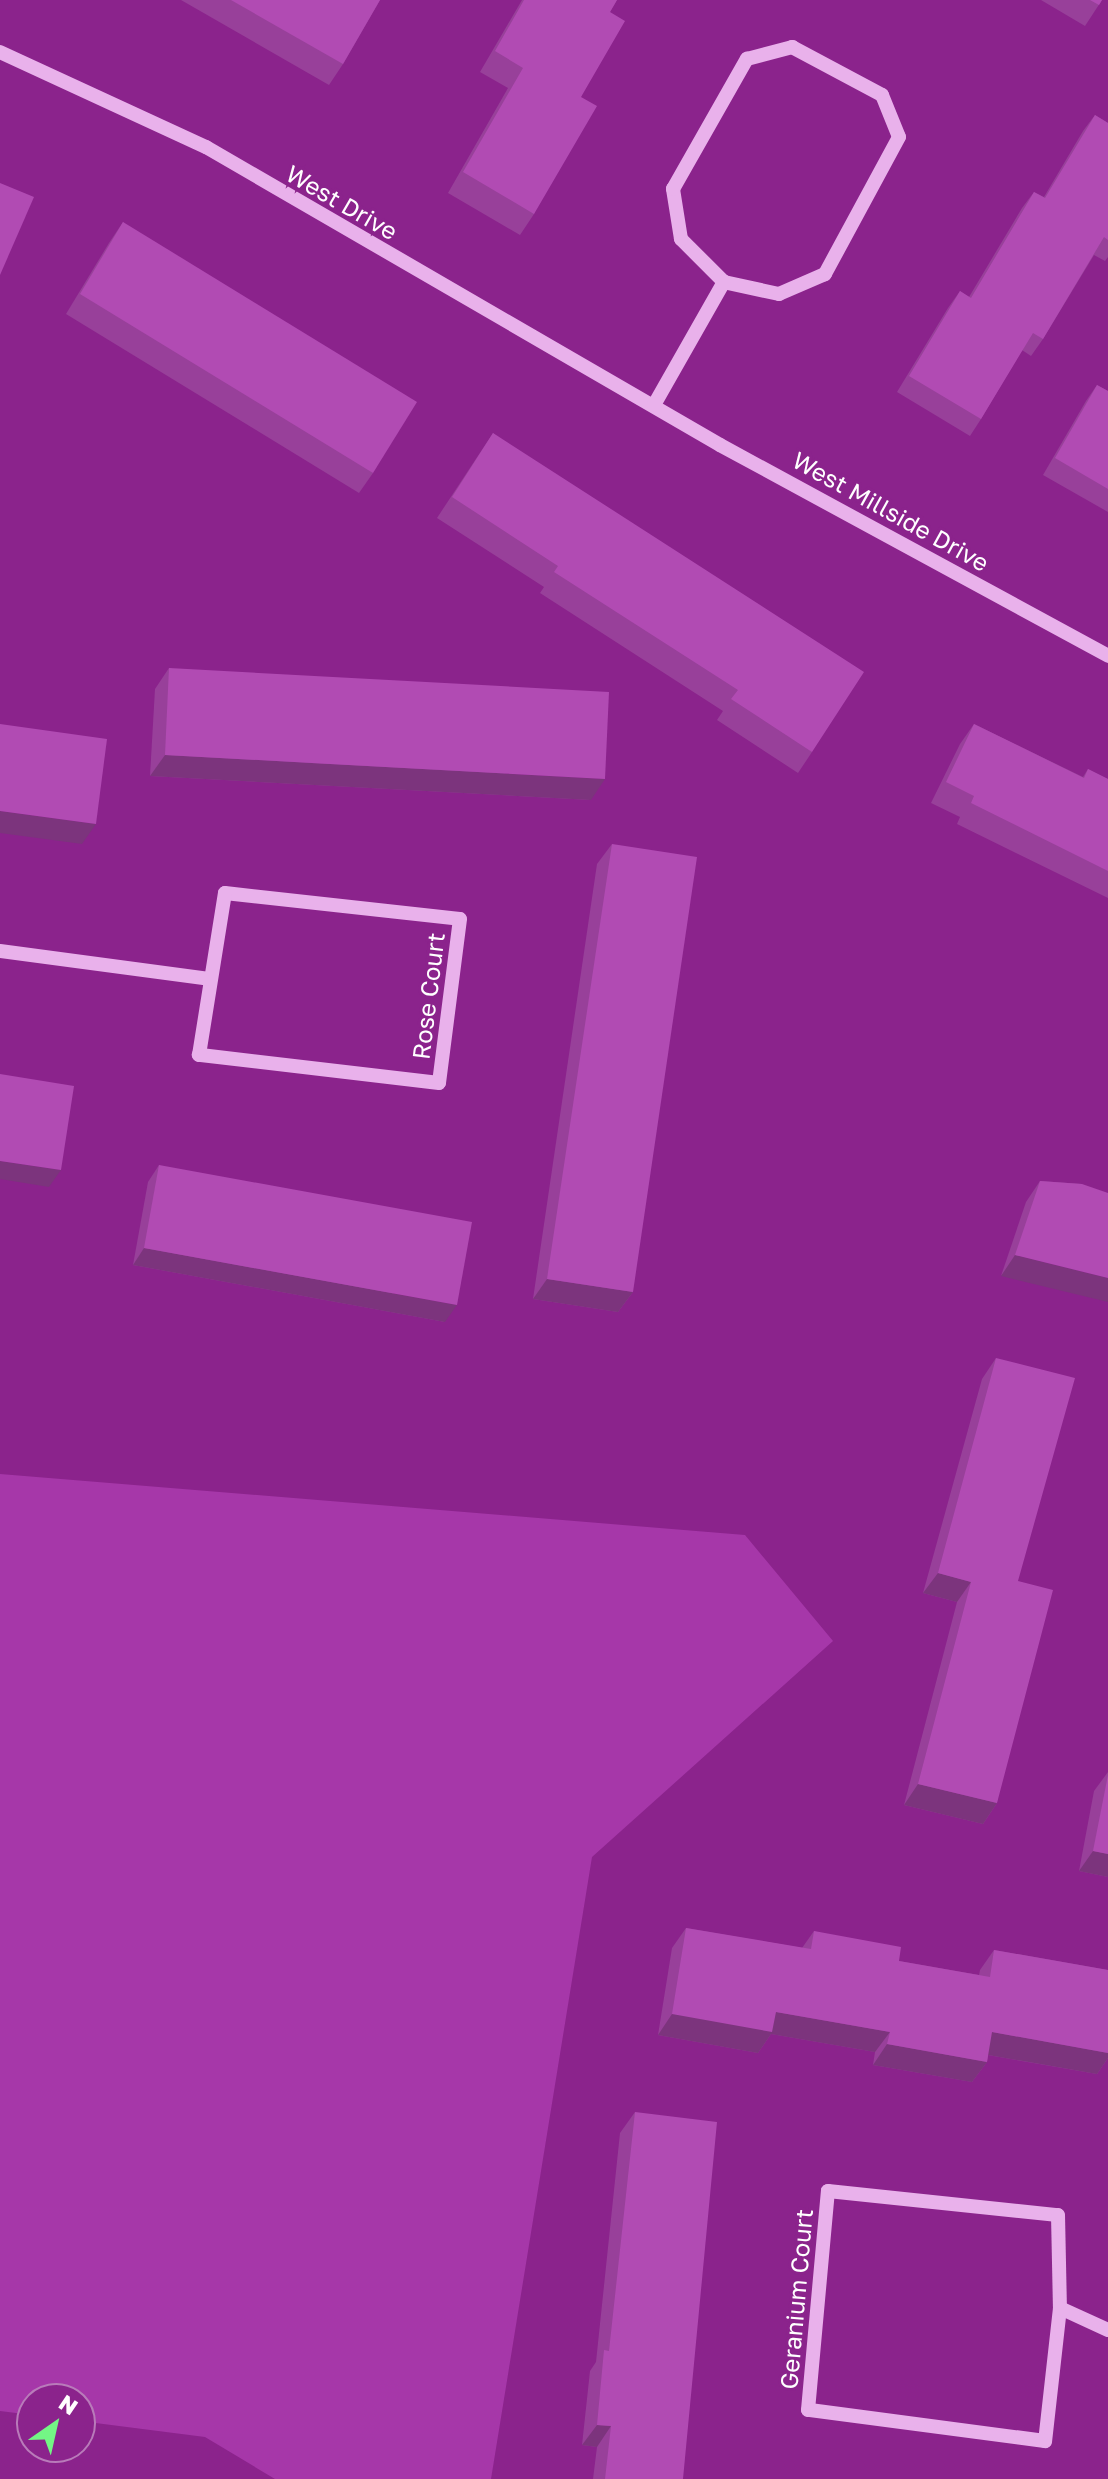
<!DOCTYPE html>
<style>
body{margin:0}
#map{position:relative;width:1108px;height:2479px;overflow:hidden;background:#8b238c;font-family:"Golos Text",sans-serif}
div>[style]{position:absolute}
.green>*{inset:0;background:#a637a9}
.minor>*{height:14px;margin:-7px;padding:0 7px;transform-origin:7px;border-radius:7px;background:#e9b1eb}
.wall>*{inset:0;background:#98409a}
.shaded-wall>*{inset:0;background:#7c347d}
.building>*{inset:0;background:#b14bb3}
span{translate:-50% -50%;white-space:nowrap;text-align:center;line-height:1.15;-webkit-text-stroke:6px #8b238c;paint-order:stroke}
.street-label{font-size:24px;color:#fff}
.north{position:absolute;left:16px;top:2383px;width:80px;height:80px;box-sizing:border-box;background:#8b238c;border:2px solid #b97bba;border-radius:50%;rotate:34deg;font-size:22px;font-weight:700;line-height:32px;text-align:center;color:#fff}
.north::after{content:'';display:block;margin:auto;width:28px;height:36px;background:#73f685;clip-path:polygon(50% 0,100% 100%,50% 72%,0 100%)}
</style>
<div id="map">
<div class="green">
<i style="clip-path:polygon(0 1474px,745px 1535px,833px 1641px,592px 1857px,491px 2479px,275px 2479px,205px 2437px,80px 2421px,80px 2399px,32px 2399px,32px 2415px,0 2411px)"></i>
</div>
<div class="minor">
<i style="left:792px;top:47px;width:102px;rotate:28.1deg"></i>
<i style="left:882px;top:95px;width:45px;rotate:68deg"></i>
<i style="left:899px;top:137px;width:156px;rotate:118.4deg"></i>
<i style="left:825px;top:274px;width:50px;rotate:156.5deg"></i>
<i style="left:779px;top:294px;width:56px;rotate:-167.7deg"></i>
<i style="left:724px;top:282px;width:61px;rotate:-135deg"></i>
<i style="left:681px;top:239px;width:51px;rotate:-99.1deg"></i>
<i style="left:673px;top:189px;width:150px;rotate:-60.4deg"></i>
<i style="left:747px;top:59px;width:47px;rotate:-14.9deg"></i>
<i style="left:0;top:52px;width:227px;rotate:24.8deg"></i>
<i style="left:206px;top:147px;width:594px;rotate:30.1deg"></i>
<i style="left:720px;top:445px;width:442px;rotate:28.5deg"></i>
<i style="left:654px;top:405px;width:142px;rotate:-60.4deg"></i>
<i style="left:225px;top:893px;width:236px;rotate:6.3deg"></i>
<i style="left:460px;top:919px;width:165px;rotate:97.3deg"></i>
<i style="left:439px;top:1083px;width:242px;rotate:-173.3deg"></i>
<i style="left:199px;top:1055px;width:164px;rotate:-80.9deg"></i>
<i style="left:0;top:951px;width:211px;rotate:7.6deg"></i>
<i style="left:1060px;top:2308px;width:134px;rotate:96.4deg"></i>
<i style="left:1045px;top:2441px;width:239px;rotate:-172.5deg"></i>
<i style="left:808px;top:2410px;width:220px;rotate:-84.8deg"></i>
<i style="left:828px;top:2191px;width:231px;rotate:6deg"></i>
<i style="left:1058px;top:2215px;width:93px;rotate:88.8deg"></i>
<i style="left:1060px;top:2308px;width:53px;rotate:24.6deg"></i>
</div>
<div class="wall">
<i style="clip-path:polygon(181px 0,380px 0,343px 64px,329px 85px)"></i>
<i style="clip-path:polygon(522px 0,617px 0,610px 12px,581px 97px,534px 214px,520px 235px,448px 193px,508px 88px,480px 72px)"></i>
<i style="clip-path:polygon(1041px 0,1102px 0,1085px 26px)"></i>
<i style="clip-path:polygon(1095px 115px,1108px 123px,1108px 257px,1105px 261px,1094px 255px,1043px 339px,1031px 356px,1022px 350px,981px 419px,970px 436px,897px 392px,948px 308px,960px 291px,969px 297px,1022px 208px,1034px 192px,1044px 197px,1083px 131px)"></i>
<i style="clip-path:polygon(123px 222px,373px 473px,359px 493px,66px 314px,109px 243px)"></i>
<i style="clip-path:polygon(1097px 385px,1108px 391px,1108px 512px,1043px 475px,1086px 401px)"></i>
<i style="clip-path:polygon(493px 433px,812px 752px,798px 773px,717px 720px,723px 711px,540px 593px,544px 587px,437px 518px)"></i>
<i style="clip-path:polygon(169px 668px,591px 800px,150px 776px,155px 689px)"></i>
<i style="clip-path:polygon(974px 724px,1083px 777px,1088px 769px,1108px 779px,1108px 898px,957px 824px,960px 817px,931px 803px,960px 744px)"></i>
<i style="clip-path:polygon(612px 844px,633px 1292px,618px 1312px,533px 1299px,597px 864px)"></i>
<i style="clip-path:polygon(159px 1165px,445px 1322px,133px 1265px,148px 1182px)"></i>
<i style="clip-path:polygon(1040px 1181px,1082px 1184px,1001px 1276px,1026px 1202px)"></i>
<i style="clip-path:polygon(996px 1358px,1018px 1581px,997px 1803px,983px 1824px,904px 1805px,957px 1602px,923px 1593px,982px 1379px)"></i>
<i style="clip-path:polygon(1108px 1772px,1108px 1877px,1079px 1871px,1094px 1791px)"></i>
<i style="clip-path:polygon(686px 1928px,802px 1948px,814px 1931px,899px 1961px,979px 1975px,980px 1970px,994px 1950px,1108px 1970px,1108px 2058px,1097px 2074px,988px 2055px,987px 2062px,972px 2082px,873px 2065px,875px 2052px,771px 2034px,758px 2053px,658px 2035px,672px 1948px)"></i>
<i style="clip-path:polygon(635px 2112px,683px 2479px,593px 2479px,597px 2447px,582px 2445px,590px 2371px,596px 2362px,620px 2133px)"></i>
</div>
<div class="shaded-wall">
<i style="clip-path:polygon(165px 755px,605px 779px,591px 800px,150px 776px)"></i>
<i style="clip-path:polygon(0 811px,96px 824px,82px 844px,0 833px)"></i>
<i style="clip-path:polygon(0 1161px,61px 1170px,49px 1187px,0 1179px)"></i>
<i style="clip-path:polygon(144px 1248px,457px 1305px,445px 1322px,133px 1265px)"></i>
<i style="clip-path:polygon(1015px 1255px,1108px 1278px,1108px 1302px,1001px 1276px)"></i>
<i style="clip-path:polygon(547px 1279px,633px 1292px,618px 1312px,533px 1299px)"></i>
<i style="clip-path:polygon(938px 1573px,971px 1582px,957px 1602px,923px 1593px)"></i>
<i style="clip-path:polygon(918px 1784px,997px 1803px,983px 1824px,904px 1805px)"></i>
<i style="clip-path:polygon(1093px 1851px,1108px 1854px,1108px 1877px,1079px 1871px)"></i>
<i style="clip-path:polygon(776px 2012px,890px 2032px,875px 2052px,771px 2034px,758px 2053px,658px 2035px,672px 2014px)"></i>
<i style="clip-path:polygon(992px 2032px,1108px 2053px,1108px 2058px,1097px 2074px,977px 2053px)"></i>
<i style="clip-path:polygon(887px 2044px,987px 2062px,972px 2082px,873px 2065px)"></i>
<i style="clip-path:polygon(597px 2425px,611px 2426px,597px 2447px,582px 2445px)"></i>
</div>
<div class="building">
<i style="clip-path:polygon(231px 0,380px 0,343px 64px)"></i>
<i style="clip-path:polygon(524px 0,617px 0,610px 12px,625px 21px,581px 97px,597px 106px,534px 214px,463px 172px,523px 68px,495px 51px)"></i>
<i style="clip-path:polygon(1090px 0,1102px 0,1099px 5px)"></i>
<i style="clip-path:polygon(1095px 115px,1108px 123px,1108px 240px,1104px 237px,1043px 339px,1033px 333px,981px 419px,909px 376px,960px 291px,971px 298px,1034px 192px,1045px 198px)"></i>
<i style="clip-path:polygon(0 183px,34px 197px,0 275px)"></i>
<i style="clip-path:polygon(123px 222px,417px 402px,373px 473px,80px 294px)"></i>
<i style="clip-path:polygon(1097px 385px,1108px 391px,1108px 489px,1055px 458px)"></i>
<i style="clip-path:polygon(493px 433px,864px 672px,812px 752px,731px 699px,738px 690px,554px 572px,558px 566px,452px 497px)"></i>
<i style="clip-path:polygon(169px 668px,609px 692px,605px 779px,165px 755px)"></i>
<i style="clip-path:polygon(0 724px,107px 739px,96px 824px,0 811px)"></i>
<i style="clip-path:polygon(974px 724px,1084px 778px,1088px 769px,1108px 779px,1108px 871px,971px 803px,974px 796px,946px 782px)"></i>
<i style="clip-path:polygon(612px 844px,697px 857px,633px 1292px,547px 1279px)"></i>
<i style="clip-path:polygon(0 1074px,74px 1086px,61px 1170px,0 1161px)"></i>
<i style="clip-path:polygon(159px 1165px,472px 1222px,457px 1305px,144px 1248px)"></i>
<i style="clip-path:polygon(1040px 1181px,1082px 1184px,1108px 1193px,1108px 1278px,1015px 1255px)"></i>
<i style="clip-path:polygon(996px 1358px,1075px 1378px,1018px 1581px,1053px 1590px,997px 1803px,918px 1784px,971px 1582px,938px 1573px)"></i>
<i style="clip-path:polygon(1108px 1775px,1108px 1854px,1093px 1851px)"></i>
<i style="clip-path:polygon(686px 1928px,811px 1949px,814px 1931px,901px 1947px,899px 1961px,990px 1977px,994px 1950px,1108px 1970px,1108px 2053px,992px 2032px,987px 2062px,887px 2044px,890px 2032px,776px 2012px,772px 2032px,672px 2014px)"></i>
<i style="clip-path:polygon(635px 2112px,717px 2122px,683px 2479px,605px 2479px,611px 2426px,597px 2425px,604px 2350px,609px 2351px)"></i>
</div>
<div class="street-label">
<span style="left:342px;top:202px;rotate:30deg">West Drive</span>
<span style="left:891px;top:511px;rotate:29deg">West Millside Drive</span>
<span style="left:428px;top:996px;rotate:-83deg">Rose Court</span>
<span style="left:796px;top:2299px;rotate:-85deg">Geranium Court</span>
</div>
<div class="north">N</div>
</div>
